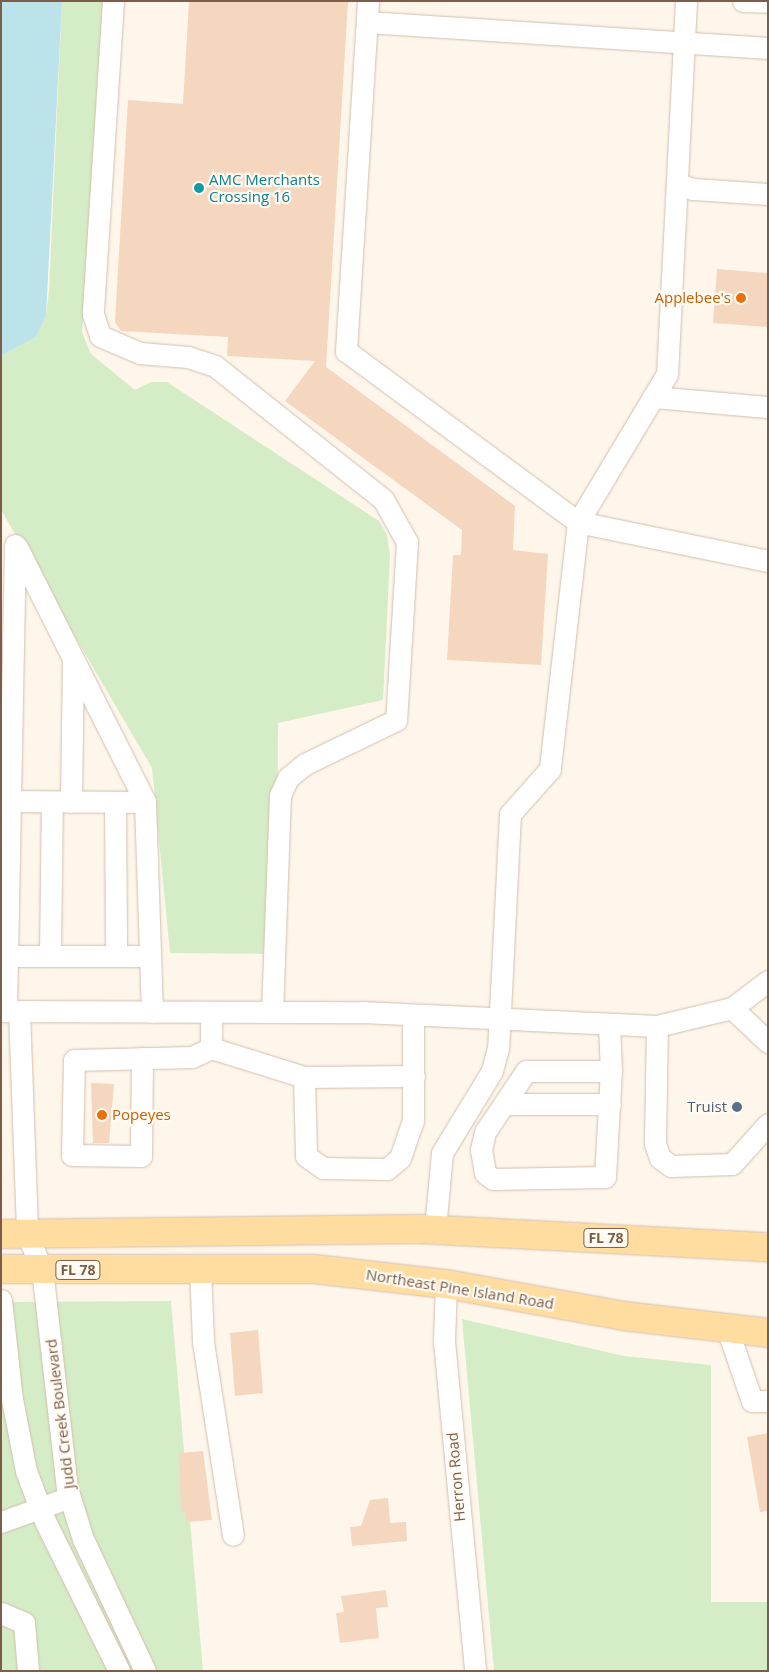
<!DOCTYPE html>
<style>
body{margin:0}
#map{position:relative;width:769px;height:1672px;overflow:hidden;background:#fef6ea;font-family:"Open Sans",sans-serif}
div>[style]{position:absolute}
.green>*{inset:0;background:#d5edc6}
.water>*{inset:0;background:#bce2ea}
.building>*{inset:0;background:#f5d6bf}
.roads{filter:drop-shadow(0 0 1px #d2beae) drop-shadow(0 0 1px #d2beae)}
.minor>*{height:21px;margin:-10.5px;padding:0 10.5px;transform-origin:10.5px;border-radius:10.5px;background:#fff}
.major>*{height:28px;margin:-14px;padding:0 14px;transform-origin:14px;border-radius:14px;background:#ffdda0}
.dots>*{width:14px;height:14px;translate:-50% -50%;box-sizing:border-box;border:2px solid #fffaf2;border-radius:50%}
span{translate:-50% -50%;white-space:nowrap;text-align:center;line-height:1.15;-webkit-text-stroke:4.5px #fffaf2;paint-order:stroke}
.shield-label span{padding:1px 4px;background:#fffaf2;border:1px solid;border-radius:4px;-webkit-text-stroke-width:0}
.shield-label{font-size:14px;color:#7b5d4a;font-weight:700}
.culture-label{font-size:15px;color:#0d838f}
.left{translate:0 -50%;text-align:left}
.food-label{font-size:15px;color:#c56008}
.right{translate:-100% -50%;text-align:right}
.service-label{font-size:15px;color:#4e5e75}
.street-label{font-size:15px;color:#7b5d4a}
.frame{position:absolute;inset:0;border:2px solid #7b5d4a;pointer-events:none}
</style>
<div id="map">
<div class="green">
<i style="clip-path:polygon(62px 1px,108px 1px,82px 332px,91px 354px,135px 390px,151px 382px,167px 382px,379px 521px,387px 535px,390px 556px,383px 700px,278px 723px,277px 954px,170px 953px,152px 768px,1px 510px,1px 356px,36px 337px,46px 316px,49px 291px)"></i>
<i style="clip-path:polygon(171px 1301px,203px 1671px,1px 1671px,1px 1302px)"></i>
<i style="clip-path:polygon(462px 1319px,624px 1356px,711px 1365px,711px 1602px,768px 1602px,768px 1671px,494px 1671px)"></i>
</div>
<div class="water">
<i style="clip-path:polygon(1px 1px,62px 1px,46px 316px,36px 337px,1px 356px)"></i>
</div>
<div class="building">
<i style="clip-path:polygon(189px 1px,348px 1px,326px 367px,515px 506px,513px 550px,548px 554px,541px 665px,447px 660px,453px 555px,461px 555px,462px 530px,285px 401px,315px 361px,227px 356px,228px 337px,121px 331px,115px 322px,128px 100px,183px 104px)"></i>
<i style="clip-path:polygon(717px 269px,768px 273px,768px 327px,713px 323px)"></i>
<i style="clip-path:polygon(91px 1083px,114px 1084px,109px 1143px,93px 1143px)"></i>
<i style="clip-path:polygon(258px 1330px,263px 1393px,235px 1396px,230px 1333px)"></i>
<i style="clip-path:polygon(768px 1433px,768px 1511px,760px 1512px,747px 1437px)"></i>
<i style="clip-path:polygon(203px 1451px,212px 1520px,186px 1522px,185px 1512px,181px 1513px,179px 1453px)"></i>
<i style="clip-path:polygon(388px 1498px,390px 1523px,406px 1522px,407px 1541px,352px 1546px,350px 1527px,361px 1526px,370px 1500px)"></i>
<i style="clip-path:polygon(386px 1590px,388px 1607px,376px 1608px,379px 1638px,340px 1643px,336px 1613px,344px 1612px,341px 1596px)"></i>
</div>
<div class="roads">
<div class="minor">
<i style="left:113px;top:1px;width:314px;rotate:93.7deg"></i>
<i style="left:93px;top:314px;width:23px;rotate:72deg"></i>
<i style="left:100px;top:336px;width:43px;rotate:23deg"></i>
<i style="left:140px;top:353px;width:48px;rotate:4.8deg"></i>
<i style="left:188px;top:357px;width:28px;rotate:18deg"></i>
<i style="left:215px;top:366px;width:214px;rotate:38.4deg"></i>
<i style="left:383px;top:499px;width:49px;rotate:60.8deg"></i>
<i style="left:407px;top:542px;width:178px;rotate:93.5deg"></i>
<i style="left:396px;top:720px;width:101px;rotate:154.2deg"></i>
<i style="left:305px;top:764px;width:22px;rotate:141deg"></i>
<i style="left:288px;top:778px;width:19px;rotate:115deg"></i>
<i style="left:280px;top:795px;width:217px;rotate:92.1deg"></i>
<i style="left:368px;top:1px;width:351px;rotate:93.6deg"></i>
<i style="left:346px;top:351px;width:288px;rotate:36.4deg"></i>
<i style="left:578px;top:522px;width:249px;rotate:96.5deg"></i>
<i style="left:550px;top:769px;width:60px;rotate:131.6deg"></i>
<i style="left:510px;top:814px;width:234px;rotate:92.9deg"></i>
<i style="left:498px;top:1048px;width:24px;rotate:105deg"></i>
<i style="left:492px;top:1071px;width:96px;rotate:121.4deg"></i>
<i style="left:442px;top:1153px;width:76px;rotate:95.3deg"></i>
<i style="left:686px;top:1px;width:373px;rotate:92.9deg"></i>
<i style="left:667px;top:374px;width:173px;rotate:121deg"></i>
<i style="left:578px;top:522px;width:194px;rotate:11.6deg"></i>
<i style="left:743px;top:1px;width:25px;rotate:2deg"></i>
<i style="left:367px;top:22px;width:402px;rotate:3.7deg"></i>
<i style="left:679px;top:184px;width:15px;rotate:20deg"></i>
<i style="left:693px;top:189px;width:75px;rotate:3.8deg"></i>
<i style="left:653px;top:397px;width:115px;rotate:5deg"></i>
<i style="left:17px;top:547px;width:285px;rotate:63.3deg"></i>
<i style="left:1px;top:801px;width:144px;rotate:0.4deg"></i>
<i style="left:145px;top:802px;width:210px;rotate:88.1deg"></i>
<i style="left:71px;top:802px;width:140px;rotate:-89.2deg"></i>
<i style="left:115px;top:802px;width:154px;rotate:89.6deg"></i>
<i style="left:1px;top:956px;width:149px"></i>
<i style="left:50px;top:956px;width:154px;rotate:-89.3deg"></i>
<i style="left:732px;top:1008px;width:50px;rotate:43.4deg"></i>
<i style="left:1px;top:1011px;width:361px;rotate:0.2deg"></i>
<i style="left:362px;top:1012px;width:295px;rotate:2.7deg"></i>
<i style="left:657px;top:1026px;width:77px;rotate:-13.5deg"></i>
<i style="left:732px;top:1008px;width:45px;rotate:-36.9deg"></i>
<i style="left:6px;top:1011px;width:466px;rotate:-88.9deg"></i>
<i style="left:19px;top:1011px;width:223px;rotate:87.9deg"></i>
<i style="left:27px;top:1234px;width:38px;rotate:67deg"></i>
<i style="left:42px;top:1269px;width:220px;rotate:83.5deg"></i>
<i style="left:67px;top:1488px;width:53px;rotate:72.6deg"></i>
<i style="left:83px;top:1539px;width:146px;rotate:64.8deg"></i>
<i style="left:609px;top:1025px;width:46px;rotate:87.5deg"></i>
<i style="left:611px;top:1071px;width:85px;rotate:180deg"></i>
<i style="left:526px;top:1071px;width:73px;rotate:123.9deg"></i>
<i style="left:485px;top:1132px;width:18px;rotate:103deg"></i>
<i style="left:481px;top:1150px;width:23px;rotate:80deg"></i>
<i style="left:485px;top:1173px;width:10px;rotate:37deg"></i>
<i style="left:493px;top:1179px;width:112px;rotate:-1deg"></i>
<i style="left:605px;top:1177px;width:106px;rotate:-86.8deg"></i>
<i style="left:657px;top:1026px;width:118px;rotate:91deg"></i>
<i style="left:655px;top:1144px;width:15px;rotate:70deg"></i>
<i style="left:660px;top:1158px;width:14px;rotate:36deg"></i>
<i style="left:671px;top:1166px;width:61px;rotate:-1.9deg"></i>
<i style="left:732px;top:1164px;width:54px;rotate:-48deg"></i>
<i style="left:211px;top:1048px;width:97px;rotate:17.3deg"></i>
<i style="left:304px;top:1077px;width:110px;rotate:-0.5deg"></i>
<i style="left:142px;top:1058px;width:98px;rotate:90.6deg"></i>
<i style="left:141px;top:1156px;width:69px;rotate:-179.2deg"></i>
<i style="left:72px;top:1155px;width:95px;rotate:-88.8deg"></i>
<i style="left:74px;top:1060px;width:118px;rotate:-1.5deg"></i>
<i style="left:192px;top:1057px;width:21px;rotate:-25deg"></i>
<i style="left:211px;top:1048px;width:36px;rotate:-90deg"></i>
<i style="left:304px;top:1077px;width:79px;rotate:88.5deg"></i>
<i style="left:306px;top:1156px;width:21px;rotate:35deg"></i>
<i style="left:323px;top:1168px;width:64px;rotate:0.9deg"></i>
<i style="left:387px;top:1169px;width:17px;rotate:-40deg"></i>
<i style="left:400px;top:1158px;width:39px;rotate:-71deg"></i>
<i style="left:413px;top:1121px;width:106px;rotate:-90deg"></i>
<i style="left:504px;top:1104px;width:106px"></i>
<i style="left:200px;top:1269px;width:73px;rotate:87.6deg"></i>
<i style="left:203px;top:1342px;width:195px;rotate:81.2deg"></i>
<i style="left:446px;top:1284px;width:57px;rotate:92deg"></i>
<i style="left:444px;top:1341px;width:331px;rotate:84.6deg"></i>
<i style="left:1px;top:1300px;width:100px;rotate:83.7deg"></i>
<i style="left:12px;top:1399px;width:73px;rotate:79deg"></i>
<i style="left:26px;top:1471px;width:53px;rotate:69.2deg"></i>
<i style="left:45px;top:1521px;width:167px;rotate:63.7deg"></i>
<i style="left:728px;top:1331px;width:74px;rotate:71.1deg"></i>
<i style="left:752px;top:1401px;width:16px"></i>
<i style="left:1px;top:1522px;width:73px;rotate:-19.9deg"></i>
<i style="left:1px;top:1613px;width:25px;rotate:23deg"></i>
<i style="left:24px;top:1623px;width:48px;rotate:85.2deg"></i>
</div>
<div class="major">
<i style="left:1px;top:1234px;width:418px;rotate:-0.7deg"></i>
<i style="left:419px;top:1229px;width:349px;rotate:3deg"></i>
<i style="left:1px;top:1269px;width:313px"></i>
<i style="left:314px;top:1269px;width:133px;rotate:6.5deg"></i>
<i style="left:446px;top:1284px;width:181px;rotate:10.2deg"></i>
<i style="left:624px;top:1316px;width:145px;rotate:6.7deg"></i>
</div>
</div>
<div class="dots">
<i style="left:199px;top:188px;background:#0f9aa8"></i>
<i style="left:741px;top:298px;background:#e8710a"></i>
<i style="left:737px;top:1107px;background:#5c6f8a"></i>
<i style="left:102px;top:1115px;background:#e8710a"></i>
</div>
<div class="shield-label">
<span style="left:606px;top:1238px">FL 78</span>
<span style="left:78px;top:1270px">FL 78</span>
</div>
<div class="culture-label">
<span class="left" style="left:209px;top:188px">AMC Merchants<br>Crossing 16</span>
</div>
<div class="food-label">
<span class="right" style="left:731px;top:298px">Applebee's</span>
<span class="left" style="left:112px;top:1115px">Popeyes</span>
</div>
<div class="service-label">
<span class="right" style="left:727px;top:1107px">Truist</span>
</div>
<div class="street-label">
<span style="left:460px;top:1289px;rotate:9deg">Northeast Pine Island Road</span>
<span style="left:60px;top:1414px;rotate:-97deg">Judd Creek Boulevard</span>
<span style="left:456px;top:1477px;rotate:-95deg">Herron Road</span>
</div>
<div class="frame"></div>
</div>
